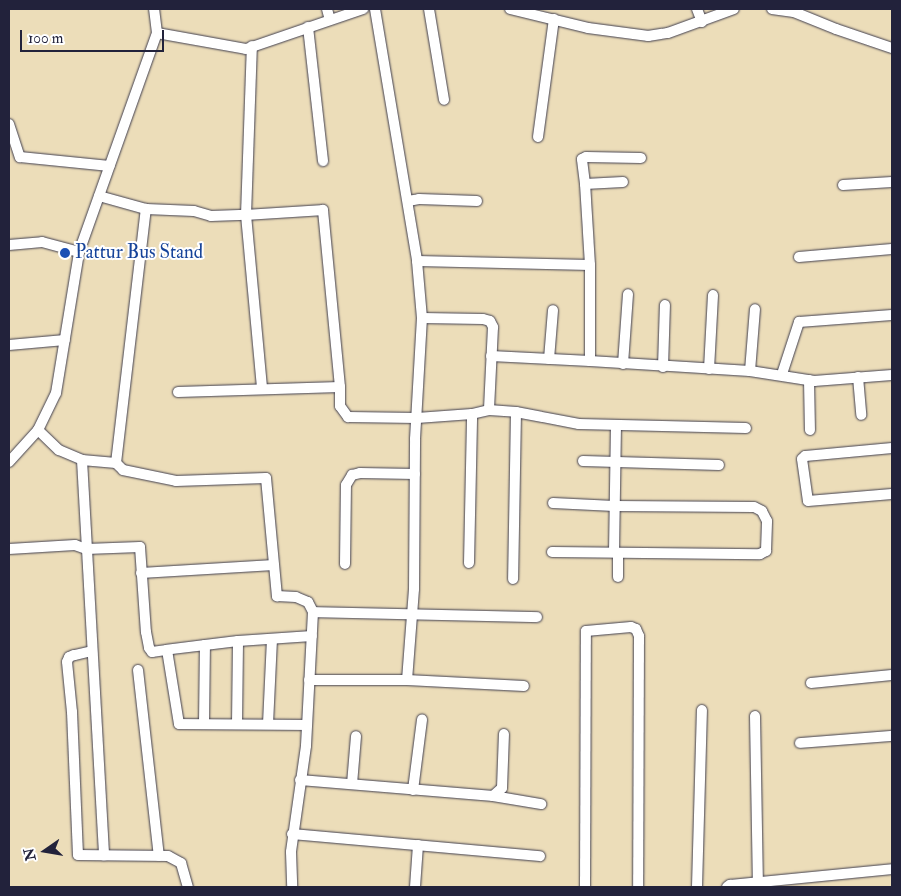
<!DOCTYPE html>
<style>
body{margin:0}
#map{position:relative;width:901px;height:896px;overflow:hidden;background:#ecddb9;font-family:"IM FELL Double Pica",serif}
div>[style]{position:absolute}
.roads{filter:drop-shadow(0 0 1px #403e4e) drop-shadow(0 0 1px #403e4e)}
.minor>*{height:10px;margin:-5px;padding:0 5px;transform-origin:5px;border-radius:5px;background:#fff}
.dots>*{width:14px;height:14px;translate:-50% -50%;box-sizing:border-box;border:2px solid #fff;border-radius:50%}
span{translate:-50% -50%;white-space:nowrap;text-align:center;line-height:1.15;-webkit-text-stroke:4px #fff;paint-order:stroke}
.transit-label{font-size:19px;color:#164399}
.left{translate:0 -50%;text-align:left}
.frame{position:absolute;inset:0;border:10px solid #22223b;pointer-events:none}
.north{position:absolute;left:20px;top:826px;width:50px;height:50px;-webkit-text-stroke:4px #fff;paint-order:stroke;rotate:257deg;font-size:14px;font-weight:700;line-height:20px;text-align:center;color:#22223b}
.north::after{content:'';display:block;margin:auto;width:18px;height:22px;background:#22223b;clip-path:polygon(50% 0,100% 100%,50% 72%,0 100%)}
.scale{position:absolute;left:20px;top:30px;width:144px;height:22px;box-sizing:border-box;border:2px solid #22223b;border-top:0;padding-left:6px;font-size:15px;line-height:18px;white-space:nowrap;color:#22223b;-webkit-text-stroke:4px #fff;paint-order:stroke}
</style>
<div id="map">
<div class="roads">
<div class="minor">
<i style="left:327px;top:9px;width:11px;rotate:75deg"></i>
<i style="left:375px;top:9px;width:255px;rotate:80.5deg"></i>
<i style="left:417px;top:261px;width:173px;rotate:1.3deg"></i>
<i style="left:590px;top:265px;width:96px;rotate:90deg"></i>
<i style="left:590px;top:361px;width:160px;rotate:3.6deg"></i>
<i style="left:750px;top:371px;width:65px;rotate:8.9deg"></i>
<i style="left:814px;top:381px;width:78px;rotate:-4.4deg"></i>
<i style="left:429px;top:9px;width:92px;rotate:80.6deg"></i>
<i style="left:510px;top:9px;width:80px;rotate:13.7deg"></i>
<i style="left:588px;top:28px;width:61px;rotate:7.6deg"></i>
<i style="left:648px;top:36px;width:20px;rotate:-9deg"></i>
<i style="left:668px;top:33px;width:70px;rotate:-20deg"></i>
<i style="left:697px;top:9px;width:14px;rotate:69deg"></i>
<i style="left:772px;top:9px;width:22px;rotate:8deg"></i>
<i style="left:794px;top:12px;width:45px;rotate:22deg"></i>
<i style="left:836px;top:29px;width:59px;rotate:18.7deg"></i>
<i style="left:308px;top:27px;width:135px;rotate:83.6deg"></i>
<i style="left:157px;top:33px;width:90px;rotate:10.2deg"></i>
<i style="left:246px;top:49px;width:124px;rotate:-18.9deg"></i>
<i style="left:9px;top:124px;width:35px;rotate:72deg"></i>
<i style="left:20px;top:157px;width:90px;rotate:5.7deg"></i>
<i style="left:538px;top:137px;width:119px;rotate:-82.3deg"></i>
<i style="left:585px;top:184px;width:25px;rotate:-97deg"></i>
<i style="left:582px;top:159px;width:4px;rotate:-27deg"></i>
<i style="left:586px;top:157px;width:55px;rotate:1deg"></i>
<i style="left:843px;top:185px;width:49px;rotate:-3.5deg"></i>
<i style="left:99px;top:196px;width:49px;rotate:15.5deg"></i>
<i style="left:408px;top:201px;width:11px;rotate:-10deg"></i>
<i style="left:419px;top:199px;width:58px;rotate:2deg"></i>
<i style="left:9px;top:245px;width:33px;rotate:-5deg"></i>
<i style="left:42px;top:242px;width:38px;rotate:15deg"></i>
<i style="left:799px;top:257px;width:93px;rotate:-4.9deg"></i>
<i style="left:417px;top:261px;width:57px;rotate:85deg"></i>
<i style="left:422px;top:318px;width:61px;rotate:0.9deg"></i>
<i style="left:483px;top:319px;width:7px;rotate:16deg"></i>
<i style="left:490px;top:321px;width:7px;rotate:63deg"></i>
<i style="left:493px;top:327px;width:83px;rotate:92.8deg"></i>
<i style="left:489px;top:410px;width:27px;rotate:4deg"></i>
<i style="left:516px;top:412px;width:167px;rotate:91deg"></i>
<i style="left:590px;top:265px;width:81px;rotate:-93.5deg"></i>
<i style="left:585px;top:184px;width:38px;rotate:-3deg"></i>
<i style="left:9px;top:345px;width:56px;rotate:-5.1deg"></i>
<i style="left:491px;top:356px;width:99px;rotate:2.9deg"></i>
<i style="left:549px;top:359px;width:49px;rotate:-85.3deg"></i>
<i style="left:623px;top:364px;width:70px;rotate:-85.9deg"></i>
<i style="left:663px;top:367px;width:62px;rotate:-88.2deg"></i>
<i style="left:709px;top:369px;width:74px;rotate:-86.9deg"></i>
<i style="left:750px;top:371px;width:62px;rotate:-85.4deg"></i>
<i style="left:782px;top:374px;width:55px;rotate:-71.9deg"></i>
<i style="left:799px;top:322px;width:93px;rotate:-4.3deg"></i>
<i style="left:858px;top:377px;width:38px;rotate:85deg"></i>
<i style="left:809px;top:380px;width:50px;rotate:88.9deg"></i>
<i style="left:340px;top:387px;width:19px;rotate:90deg"></i>
<i style="left:340px;top:406px;width:14px;rotate:54deg"></i>
<i style="left:348px;top:417px;width:69px;rotate:0.8deg"></i>
<i style="left:417px;top:418px;width:55px;rotate:-4.2deg"></i>
<i style="left:178px;top:392px;width:162px;rotate:-1.8deg"></i>
<i style="left:340px;top:387px;width:178px;rotate:-95.5deg"></i>
<i style="left:323px;top:210px;width:77px;rotate:176.3deg"></i>
<i style="left:246px;top:215px;width:169px;rotate:-88deg"></i>
<i style="left:516px;top:412px;width:64px;rotate:10.8deg"></i>
<i style="left:579px;top:424px;width:167px;rotate:1.4deg"></i>
<i style="left:616px;top:425px;width:127px;rotate:90.9deg"></i>
<i style="left:614px;top:552px;width:4px;rotate:14deg"></i>
<i style="left:618px;top:553px;width:24px;rotate:90deg"></i>
<i style="left:38px;top:430px;width:29px;rotate:44deg"></i>
<i style="left:59px;top:450px;width:25px;rotate:23deg"></i>
<i style="left:82px;top:460px;width:34px;rotate:5deg"></i>
<i style="left:116px;top:463px;width:10px;rotate:45deg"></i>
<i style="left:123px;top:470px;width:54px;rotate:11.7deg"></i>
<i style="left:176px;top:481px;width:90px;rotate:-1.9deg"></i>
<i style="left:266px;top:478px;width:119px;rotate:84.7deg"></i>
<i style="left:277px;top:596px;width:19px;rotate:3deg"></i>
<i style="left:296px;top:597px;width:13px;rotate:23deg"></i>
<i style="left:308px;top:602px;width:11px;rotate:63deg"></i>
<i style="left:313px;top:612px;width:134px;rotate:93deg"></i>
<i style="left:306px;top:746px;width:107px;rotate:98.1deg"></i>
<i style="left:291px;top:852px;width:35px;rotate:88deg"></i>
<i style="left:892px;top:448px;width:87px;rotate:174.7deg"></i>
<i style="left:805px;top:456px;width:4px;rotate:135deg"></i>
<i style="left:802px;top:459px;width:42px;rotate:81.9deg"></i>
<i style="left:808px;top:501px;width:84px;rotate:-4.8deg"></i>
<i style="left:82px;top:460px;width:396px;rotate:86.8deg"></i>
<i style="left:583px;top:461px;width:136px;rotate:1.7deg"></i>
<i style="left:9px;top:462px;width:43px;rotate:-47.8deg"></i>
<i style="left:38px;top:430px;width:41px;rotate:-64.1deg"></i>
<i style="left:56px;top:393px;width:143px;rotate:-80.7deg"></i>
<i style="left:79px;top:252px;width:232px;rotate:-70.4deg"></i>
<i style="left:157px;top:33px;width:24px;rotate:-97deg"></i>
<i style="left:116px;top:463px;width:256px;rotate:-83.3deg"></i>
<i style="left:146px;top:209px;width:48px;rotate:2.4deg"></i>
<i style="left:194px;top:211px;width:18px;rotate:16deg"></i>
<i style="left:211px;top:216px;width:35px;rotate:-2deg"></i>
<i style="left:246px;top:215px;width:174px;rotate:84.7deg"></i>
<i style="left:9px;top:549px;width:66px;rotate:-3.5deg"></i>
<i style="left:75px;top:545px;width:12px;rotate:20deg"></i>
<i style="left:86px;top:549px;width:54px;rotate:-2.1deg"></i>
<i style="left:140px;top:547px;width:85px;rotate:86deg"></i>
<i style="left:146px;top:632px;width:16px;rotate:79deg"></i>
<i style="left:149px;top:648px;width:5px;rotate:53deg"></i>
<i style="left:152px;top:652px;width:15px;rotate:-8deg"></i>
<i style="left:552px;top:552px;width:208px;rotate:0.6deg"></i>
<i style="left:760px;top:554px;width:7px;rotate:-27deg"></i>
<i style="left:766px;top:551px;width:30px;rotate:-88deg"></i>
<i style="left:767px;top:521px;width:11px;rotate:-117deg"></i>
<i style="left:762px;top:511px;width:9px;rotate:-153deg"></i>
<i style="left:754px;top:507px;width:140px;rotate:-179.6deg"></i>
<i style="left:614px;top:506px;width:61px;rotate:-177.2deg"></i>
<i style="left:469px;top:563px;width:149px;rotate:-88.8deg"></i>
<i style="left:472px;top:414px;width:17px;rotate:-13deg"></i>
<i style="left:345px;top:564px;width:79px;rotate:-89.3deg"></i>
<i style="left:346px;top:485px;width:12px;rotate:-59deg"></i>
<i style="left:352px;top:475px;width:8px;rotate:-14deg"></i>
<i style="left:360px;top:473px;width:55px;rotate:1deg"></i>
<i style="left:141px;top:573px;width:133px;rotate:-3.4deg"></i>
<i style="left:313px;top:612px;width:224px;rotate:1.3deg"></i>
<i style="left:205px;top:645px;width:33px;rotate:-7deg"></i>
<i style="left:92px;top:651px;width:18px;rotate:167deg"></i>
<i style="left:74px;top:655px;width:5px;rotate:158deg"></i>
<i style="left:69px;top:657px;width:5px;rotate:112deg"></i>
<i style="left:67px;top:662px;width:50px;rotate:84.3deg"></i>
<i style="left:72px;top:712px;width:143px;rotate:87.6deg"></i>
<i style="left:78px;top:855px;width:90px;rotate:0.6deg"></i>
<i style="left:168px;top:856px;width:15px;rotate:28deg"></i>
<i style="left:181px;top:863px;width:25px;rotate:74deg"></i>
<i style="left:138px;top:670px;width:187px;rotate:83.6deg"></i>
<i style="left:309px;top:680px;width:98px"></i>
<i style="left:407px;top:680px;width:91px;rotate:-85.6deg"></i>
<i style="left:414px;top:589px;width:150px;rotate:-89.6deg"></i>
<i style="left:415px;top:439px;width:121px;rotate:-86.7deg"></i>
<i style="left:407px;top:680px;width:117px;rotate:2.9deg"></i>
<i style="left:811px;top:683px;width:81px;rotate:-5.6deg"></i>
<i style="left:755px;top:716px;width:167px;rotate:89deg"></i>
<i style="left:204px;top:723px;width:78px;rotate:-89.3deg"></i>
<i style="left:205px;top:645px;width:38px;rotate:173deg"></i>
<i style="left:167px;top:650px;width:75px;rotate:80.8deg"></i>
<i style="left:179px;top:724px;width:128px;rotate:0.4deg"></i>
<i style="left:237px;top:724px;width:83px;rotate:-89.3deg"></i>
<i style="left:238px;top:641px;width:74px;rotate:-3.9deg"></i>
<i style="left:268px;top:724px;width:85px;rotate:-87.3deg"></i>
<i style="left:800px;top:743px;width:92px;rotate:-4.4deg"></i>
<i style="left:300px;top:780px;width:194px;rotate:4.7deg"></i>
<i style="left:493px;top:796px;width:12px;rotate:-42deg"></i>
<i style="left:502px;top:788px;width:54px;rotate:-87.9deg"></i>
<i style="left:352px;top:784px;width:48px;rotate:-85.2deg"></i>
<i style="left:413px;top:790px;width:71px;rotate:-82.7deg"></i>
<i style="left:493px;top:796px;width:49px;rotate:9.5deg"></i>
<i style="left:292px;top:834px;width:249px;rotate:5.1deg"></i>
<i style="left:415px;top:887px;width:42px;rotate:-85.9deg"></i>
<i style="left:585px;top:887px;width:256px;rotate:-89.8deg"></i>
<i style="left:586px;top:631px;width:45px;rotate:-5.1deg"></i>
<i style="left:631px;top:627px;width:5px;rotate:22deg"></i>
<i style="left:636px;top:629px;width:8px;rotate:67deg"></i>
<i style="left:639px;top:636px;width:251px;rotate:90.2deg"></i>
<i style="left:697px;top:887px;width:177px;rotate:-88.4deg"></i>
<i style="left:727px;top:887px;width:4px;rotate:-34deg"></i>
<i style="left:730px;top:885px;width:163px;rotate:-5.6deg"></i>
</div>
</div>
<div class="dots">
<i style="left:65px;top:253px;background:#1a4fb4"></i>
</div>
<div class="transit-label">
<span class="left" style="left:75px;top:253px">Pattur Bus Stand</span>
</div>
<div class="frame"></div>
<div class="north">N</div>
<div class="scale">100 m</div>
</div>
